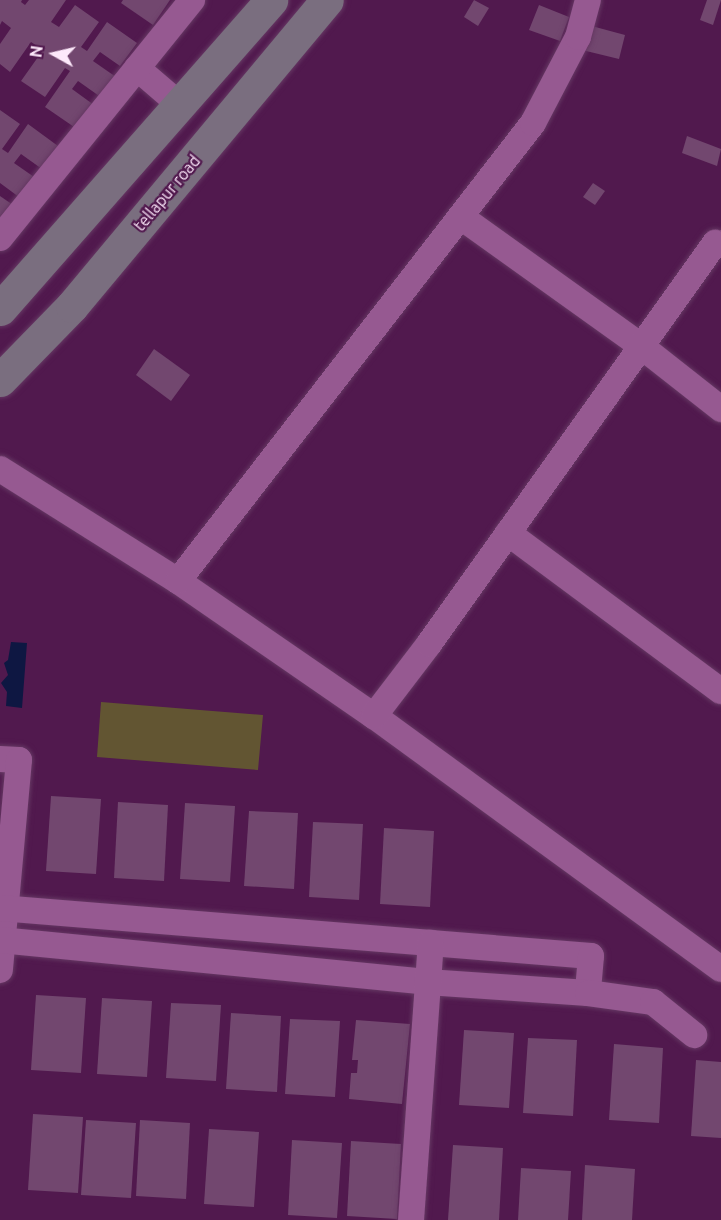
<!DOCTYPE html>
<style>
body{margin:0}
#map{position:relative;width:721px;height:1220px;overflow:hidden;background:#51194e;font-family:Ubuntu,sans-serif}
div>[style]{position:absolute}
.green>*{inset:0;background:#625532}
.water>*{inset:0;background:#0e1742}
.building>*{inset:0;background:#72476f}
.roads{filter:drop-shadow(0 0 2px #653863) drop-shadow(0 0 2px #653863)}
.street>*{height:26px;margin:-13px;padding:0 13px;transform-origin:13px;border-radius:13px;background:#965991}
.secondary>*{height:33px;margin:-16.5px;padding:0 16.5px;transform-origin:16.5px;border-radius:16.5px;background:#7a6e7f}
span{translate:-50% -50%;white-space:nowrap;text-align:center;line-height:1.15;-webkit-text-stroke:4.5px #51194e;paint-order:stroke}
.street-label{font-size:16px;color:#fde9fb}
.north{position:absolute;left:24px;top:24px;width:60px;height:60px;-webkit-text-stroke:4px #51194e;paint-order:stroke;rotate:278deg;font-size:16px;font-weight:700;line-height:24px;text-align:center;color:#fde9fb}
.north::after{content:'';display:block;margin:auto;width:21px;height:27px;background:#fde9fb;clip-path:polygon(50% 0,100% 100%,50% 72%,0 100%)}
</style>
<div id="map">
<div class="green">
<i style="clip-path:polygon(101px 702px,263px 715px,258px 770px,97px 757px)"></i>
</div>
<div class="water">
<i style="clip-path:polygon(11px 642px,27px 643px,22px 708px,6px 706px,7px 692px,1px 683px,8px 675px,4px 663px,8px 660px)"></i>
</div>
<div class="building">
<i style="clip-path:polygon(0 0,22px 0,21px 2px,25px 5px,29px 0,66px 0,51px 22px,59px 27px,75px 5px,99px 22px,81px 47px,87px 51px,107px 22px,137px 43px,120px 66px,100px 52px,93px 61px,116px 77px,102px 98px,78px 81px,72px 89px,94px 105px,77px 129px,45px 107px,70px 71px,65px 68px,45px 97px,21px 81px,43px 50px,31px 42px,10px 72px,0 64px,0 44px,11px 28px,2px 21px,0 25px)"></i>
<i style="clip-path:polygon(123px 0,170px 0,153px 25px,121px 3px)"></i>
<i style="clip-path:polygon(474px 0,489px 8px,478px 26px,464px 17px)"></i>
<i style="clip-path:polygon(707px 0,721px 0,713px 25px,700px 20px)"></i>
<i style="clip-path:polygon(539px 5px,569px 17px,560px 41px,529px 30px)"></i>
<i style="clip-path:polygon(588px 25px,625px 35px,619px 59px,582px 50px)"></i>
<i style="clip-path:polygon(0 110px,20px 124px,2px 149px,8px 153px,28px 124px,58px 146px,42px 169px,21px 154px,14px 163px,37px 179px,23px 200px,0 183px)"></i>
<i style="clip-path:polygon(687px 136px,721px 149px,717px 166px,682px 153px)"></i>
<i style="clip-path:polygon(593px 183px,605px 191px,595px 205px,583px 197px)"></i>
<i style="clip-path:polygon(0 196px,16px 207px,0 229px)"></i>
<i style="clip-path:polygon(154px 349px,190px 375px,171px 401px,136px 375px)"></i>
<i style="clip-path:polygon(51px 796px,101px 799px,96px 874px,46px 871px)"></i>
<i style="clip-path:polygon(118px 802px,168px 805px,164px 881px,114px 878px)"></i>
<i style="clip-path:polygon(185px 803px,235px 806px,230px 882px,180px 879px)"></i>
<i style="clip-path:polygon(249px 811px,298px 813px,294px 889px,244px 886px)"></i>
<i style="clip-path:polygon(313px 822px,363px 824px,359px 900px,309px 897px)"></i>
<i style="clip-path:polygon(384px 828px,434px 831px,430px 907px,380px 904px)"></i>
<i style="clip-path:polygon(36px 995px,86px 998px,81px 1073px,31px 1070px)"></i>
<i style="clip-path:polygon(102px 998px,152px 1001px,147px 1077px,97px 1074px)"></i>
<i style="clip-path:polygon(171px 1003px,221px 1005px,216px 1081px,166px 1078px)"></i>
<i style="clip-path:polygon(231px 1013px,281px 1016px,277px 1092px,226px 1089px)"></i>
<i style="clip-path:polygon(290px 1019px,340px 1021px,335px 1097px,285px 1094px)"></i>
<i style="clip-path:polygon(356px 1020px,410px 1024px,402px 1104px,349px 1099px,351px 1073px,357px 1073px,358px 1060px,352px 1060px)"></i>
<i style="clip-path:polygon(464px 1030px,514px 1033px,509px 1108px,459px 1105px)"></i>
<i style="clip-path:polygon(528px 1038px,577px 1040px,573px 1116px,523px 1113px)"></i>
<i style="clip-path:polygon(614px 1044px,663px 1048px,659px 1123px,609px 1120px)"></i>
<i style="clip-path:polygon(696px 1060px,721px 1062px,721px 1138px,691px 1136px)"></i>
<i style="clip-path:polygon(33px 1114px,83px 1117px,78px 1193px,28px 1190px)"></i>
<i style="clip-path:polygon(86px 1120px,136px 1123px,131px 1198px,81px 1195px)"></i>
<i style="clip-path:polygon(140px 1120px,190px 1123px,186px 1199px,136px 1196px)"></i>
<i style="clip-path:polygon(209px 1129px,259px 1132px,254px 1207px,204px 1204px)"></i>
<i style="clip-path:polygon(292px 1140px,342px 1143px,337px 1218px,288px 1215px)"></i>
<i style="clip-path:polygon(351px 1141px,401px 1144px,397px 1219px,347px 1216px)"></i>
<i style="clip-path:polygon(453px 1145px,503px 1148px,499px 1220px,448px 1220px)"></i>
<i style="clip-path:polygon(585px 1165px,635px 1169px,632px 1220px,582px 1220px)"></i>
<i style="clip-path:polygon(521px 1168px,571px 1171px,568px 1220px,518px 1220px)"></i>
</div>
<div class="roads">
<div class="street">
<i style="left:137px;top:68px;width:55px;rotate:40.6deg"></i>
<i style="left:461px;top:217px;width:221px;rotate:35.6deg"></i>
<i style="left:641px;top:346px;width:102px;rotate:38.2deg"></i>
<i style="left:0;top:238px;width:306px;rotate:-51.1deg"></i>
<i style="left:0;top:469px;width:210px;rotate:32.2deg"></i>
<i style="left:178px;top:581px;width:238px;rotate:34.6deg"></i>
<i style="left:374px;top:716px;width:429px;rotate:36.1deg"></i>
<i style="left:508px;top:533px;width:265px;rotate:36.6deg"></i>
<i style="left:178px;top:581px;width:579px;rotate:-52.22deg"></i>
<i style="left:533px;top:123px;width:97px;rotate:-62.4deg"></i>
<i style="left:578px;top:37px;width:38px;rotate:-75deg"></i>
<i style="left:374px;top:716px;width:91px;rotate:-52.6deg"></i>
<i style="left:429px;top:644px;width:493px;rotate:-54.5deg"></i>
<i style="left:0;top:759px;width:19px;rotate:3deg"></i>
<i style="left:19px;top:760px;width:211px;rotate:95.2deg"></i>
<i style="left:0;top:908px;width:593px;rotate:4.64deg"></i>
<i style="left:591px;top:956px;width:37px;rotate:95deg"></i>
<i style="left:0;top:940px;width:429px;rotate:5.6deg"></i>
<i style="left:427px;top:982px;width:161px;rotate:3.9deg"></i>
<i style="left:588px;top:993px;width:66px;rotate:7.9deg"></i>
<i style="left:653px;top:1002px;width:53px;rotate:38.8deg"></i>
<i style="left:411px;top:1220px;width:278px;rotate:-85.9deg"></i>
</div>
<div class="secondary">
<i style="left:0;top:309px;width:411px;rotate:-48.7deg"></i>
<i style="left:0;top:380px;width:103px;rotate:-45.8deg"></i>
<i style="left:72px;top:306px;width:398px;rotate:-50.2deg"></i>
</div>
</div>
<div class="street-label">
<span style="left:167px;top:193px;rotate:-50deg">tellapur road</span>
</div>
<div class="north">N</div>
</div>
